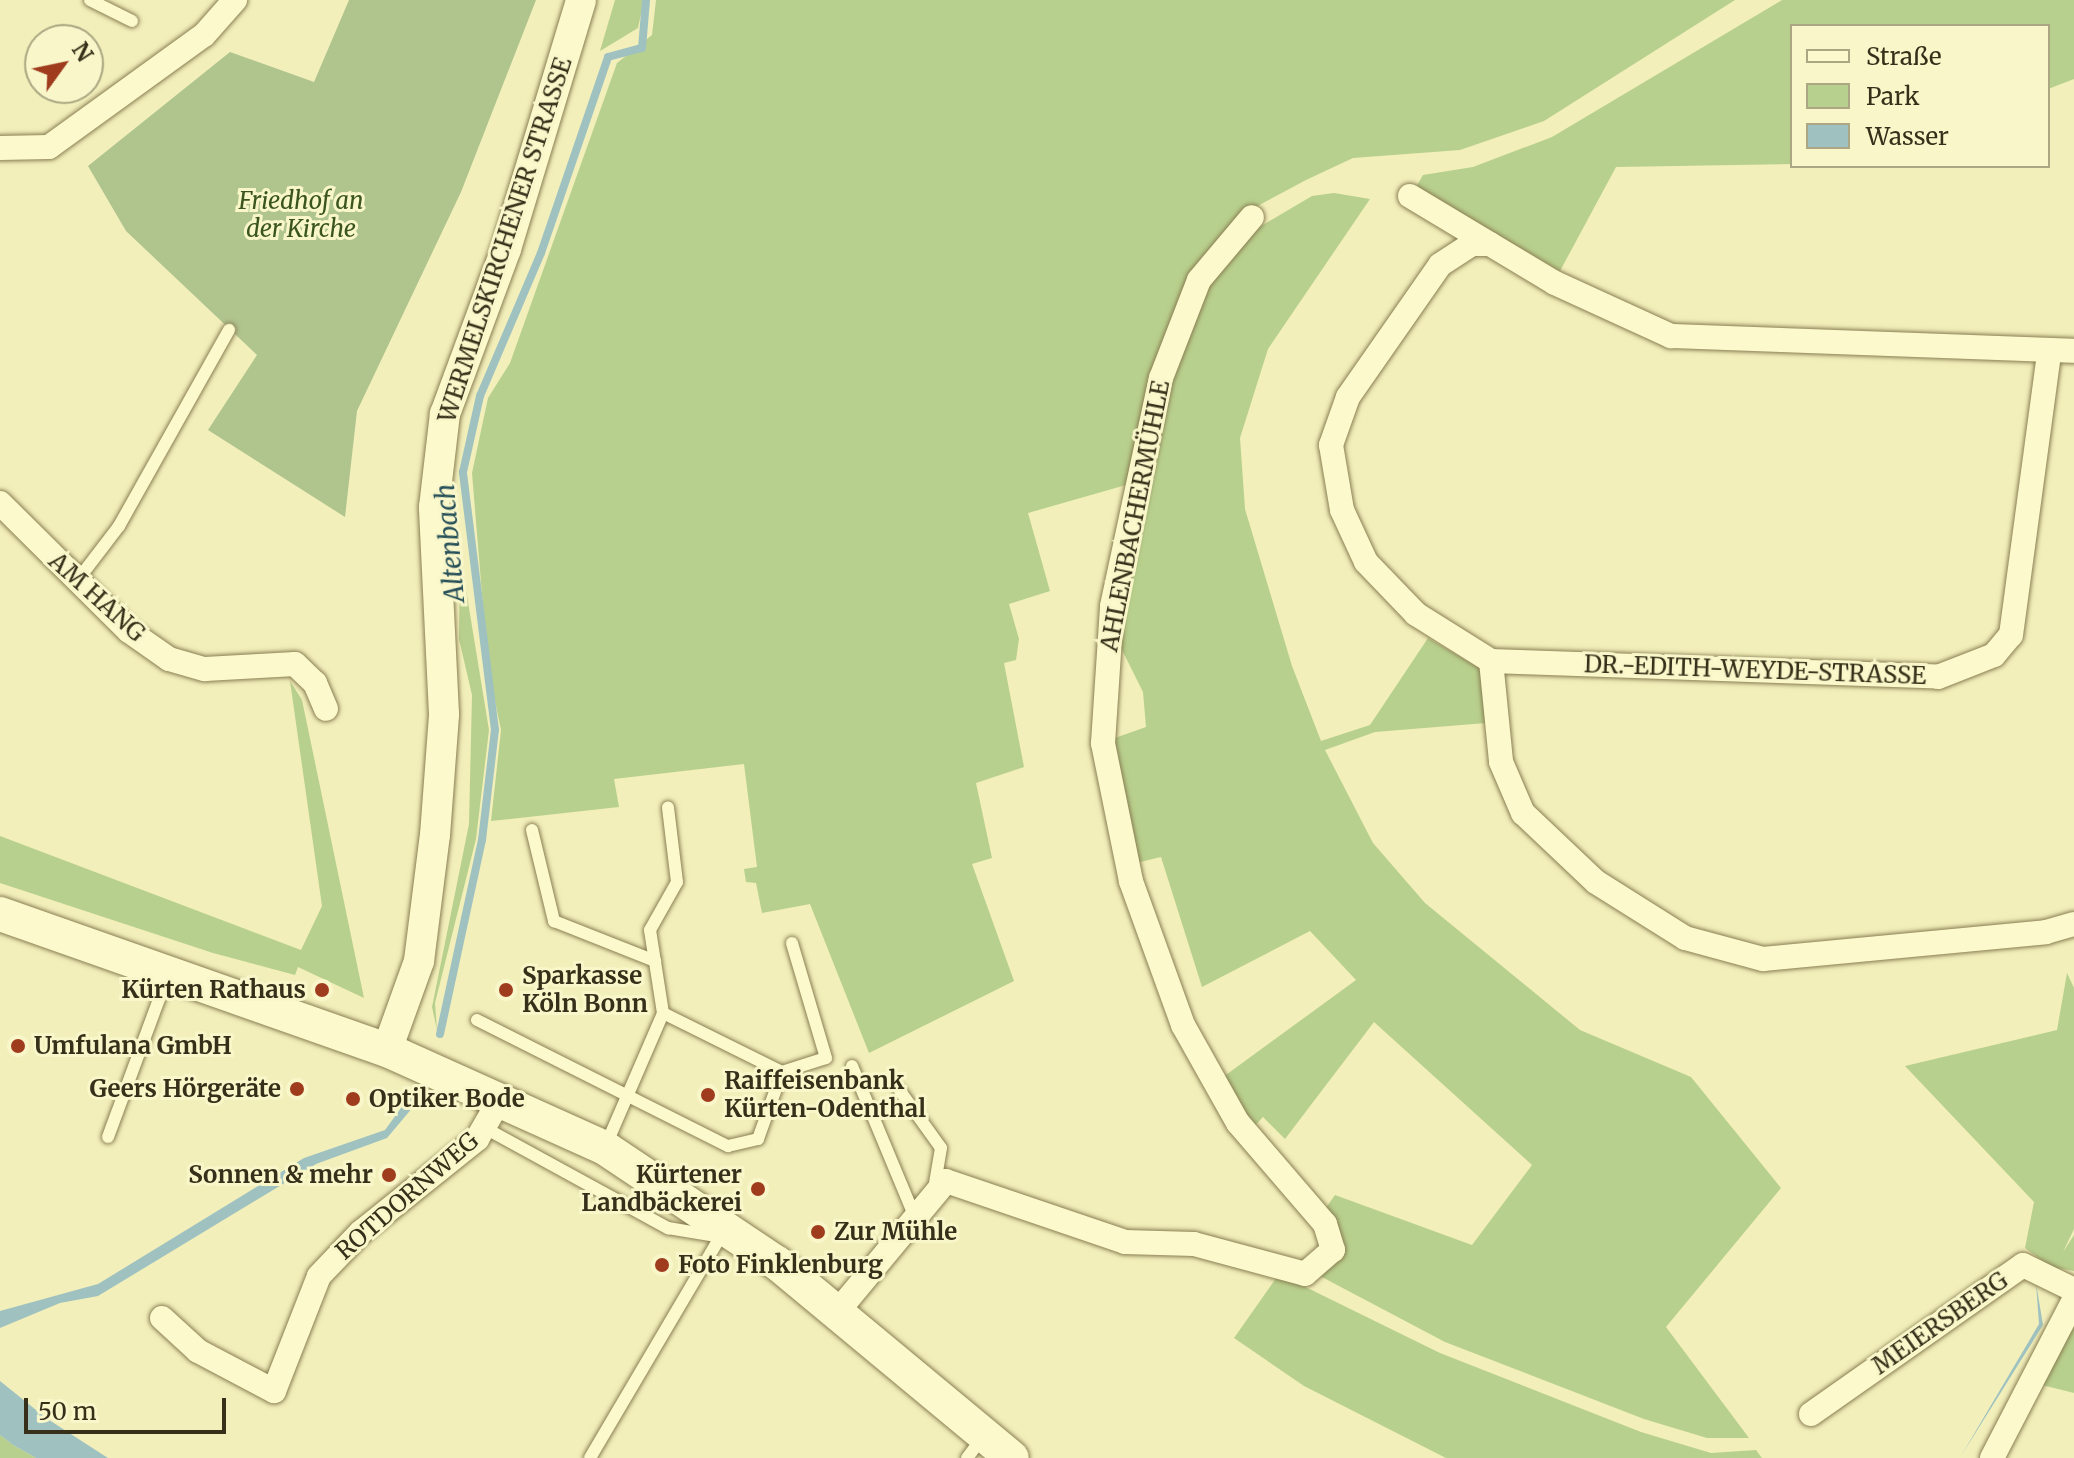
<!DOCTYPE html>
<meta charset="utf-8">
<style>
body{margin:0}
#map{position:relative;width:2074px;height:1458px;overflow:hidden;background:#f2efba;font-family:Merriweather,serif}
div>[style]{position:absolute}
.green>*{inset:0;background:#b8d08d}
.cemetery>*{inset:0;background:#b0c48e}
.water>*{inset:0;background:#9fc2c0}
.stream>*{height:8px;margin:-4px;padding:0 4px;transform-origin:4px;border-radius:4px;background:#9fc2c0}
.roads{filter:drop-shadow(0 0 2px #8a7e53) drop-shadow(0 0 2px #8a7e53)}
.service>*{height:12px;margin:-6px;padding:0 6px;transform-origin:6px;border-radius:6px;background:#fcfacd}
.minor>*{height:24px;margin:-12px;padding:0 12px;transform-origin:12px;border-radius:12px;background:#fcfacd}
.tertiary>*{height:30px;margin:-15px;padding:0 15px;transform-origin:15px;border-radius:15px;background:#fcfacd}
.secondary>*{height:34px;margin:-17px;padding:0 17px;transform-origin:17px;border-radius:17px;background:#fcfacd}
.dots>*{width:22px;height:22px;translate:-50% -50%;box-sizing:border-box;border:4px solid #f9f7ca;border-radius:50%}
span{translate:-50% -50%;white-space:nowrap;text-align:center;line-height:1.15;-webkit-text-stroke:6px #f9f7ca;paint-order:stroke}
.park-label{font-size:24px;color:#3a561e;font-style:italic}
.street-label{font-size:24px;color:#372f19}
.poi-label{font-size:24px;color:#372f19;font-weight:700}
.left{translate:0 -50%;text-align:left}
.right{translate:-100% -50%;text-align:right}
.water-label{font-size:26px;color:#275059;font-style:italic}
.legend{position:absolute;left:1790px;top:24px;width:260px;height:144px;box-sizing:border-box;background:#f9f7ca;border:2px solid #aba783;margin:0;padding:10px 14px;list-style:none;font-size:24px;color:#372f19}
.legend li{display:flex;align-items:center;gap:16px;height:40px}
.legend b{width:40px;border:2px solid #aba783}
.north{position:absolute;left:24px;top:24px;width:80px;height:80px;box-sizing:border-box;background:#f9f7ca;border:2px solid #aba783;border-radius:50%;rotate:57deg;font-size:22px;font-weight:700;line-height:32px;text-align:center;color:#372f19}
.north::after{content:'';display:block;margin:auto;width:28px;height:36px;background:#9f3c1d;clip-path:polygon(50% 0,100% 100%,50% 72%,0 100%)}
.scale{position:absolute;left:24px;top:1398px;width:202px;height:36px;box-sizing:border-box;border:4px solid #372f19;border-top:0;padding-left:10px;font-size:24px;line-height:28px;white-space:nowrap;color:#372f19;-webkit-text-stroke:6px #f9f7ca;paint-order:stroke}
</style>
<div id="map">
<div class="green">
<i style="clip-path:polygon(615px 0,644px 0,638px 28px,600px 51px)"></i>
<i style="clip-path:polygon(656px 0,1735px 0,1544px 121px,1460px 150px,1353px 158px,1306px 180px,1246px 212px,1192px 274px,1133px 483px,1028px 513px,1050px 591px,1009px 604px,1019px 639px,1016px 660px,1004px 663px,1024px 767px,976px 783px,992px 858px,972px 864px,1014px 981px,869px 1053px,810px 904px,762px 913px,756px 883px,746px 882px,744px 869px,757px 867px,744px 764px,614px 779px,619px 807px,491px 821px,501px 730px,488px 667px,472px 473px,488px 398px,510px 363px,617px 63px,652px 35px)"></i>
<i style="clip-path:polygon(1782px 0,2074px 0,2074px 79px,2048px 89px,2048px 26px,1792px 26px,1792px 164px,1616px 167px,1560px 271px,1416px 187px,1423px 175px,1473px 167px,1552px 137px)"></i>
<i style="clip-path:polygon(1334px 193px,1370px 199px,1268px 349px,1240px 438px,1245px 509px,1292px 666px,1321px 741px,1370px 725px,1428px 638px,1481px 669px,1486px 723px,1375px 732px,1325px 750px,1373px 843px,1425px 903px,1580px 1030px,1691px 1077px,1781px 1188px,1666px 1327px,1749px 1438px,1707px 1438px,1644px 1419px,1445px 1342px,1320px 1276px,1323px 1212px,1335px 1195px,1472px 1245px,1532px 1165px,1374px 1022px,1285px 1139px,1263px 1117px,1250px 1131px,1219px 1080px,1356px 980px,1310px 931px,1202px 987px,1161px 857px,1136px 863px,1112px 739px,1146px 727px,1143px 692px,1117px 640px,1150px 458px,1182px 344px,1206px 285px,1251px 232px,1312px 196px)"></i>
<i style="clip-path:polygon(460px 553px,489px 730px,476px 839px,435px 1003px,437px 1030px,432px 1007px,469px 824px,472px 695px,459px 639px)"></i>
<i style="clip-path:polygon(290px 681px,302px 700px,364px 998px,298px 967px,295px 975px,213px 953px,0 883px,0 836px,301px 950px,322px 906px)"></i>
<i style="clip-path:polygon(2067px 973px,2074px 988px,2074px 1229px,2063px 1252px,2074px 1235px,2074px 1271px,2051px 1267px,2025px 1248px,2034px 1202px,1905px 1066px,2057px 1030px)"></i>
<i style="clip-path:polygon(1279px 1274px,1440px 1353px,1641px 1432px,1711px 1453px,1756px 1450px,1762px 1458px,1446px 1458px,1304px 1386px,1234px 1338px)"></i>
<i style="clip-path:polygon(2074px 1327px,2074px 1393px,2042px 1385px,2053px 1359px)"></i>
<i style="clip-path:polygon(0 1435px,13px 1445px,36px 1458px,0 1458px)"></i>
</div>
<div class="cemetery">
<i style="clip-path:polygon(349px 0,536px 0,461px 192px,357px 411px,345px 517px,208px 430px,257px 355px,126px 231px,88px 166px,230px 52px,314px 82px)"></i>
</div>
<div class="water">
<i style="clip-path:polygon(414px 1090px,424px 1094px,387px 1138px,316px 1164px,98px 1296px,60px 1303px,0 1328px,0 1311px,98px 1284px,304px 1158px,385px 1130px)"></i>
<i style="clip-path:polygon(2036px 1283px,2043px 1325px,1961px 1456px,2039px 1324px)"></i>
<i style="clip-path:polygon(0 1381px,46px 1418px,108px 1458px,36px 1458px,13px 1445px,0 1435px)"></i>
</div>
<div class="stream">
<i style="left:440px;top:1034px;width:198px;rotate:-77.8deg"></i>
<i style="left:482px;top:840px;width:111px;rotate:-83.3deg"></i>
<i style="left:495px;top:730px;width:260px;rotate:-97.1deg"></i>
<i style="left:463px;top:472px;width:78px;rotate:-77.4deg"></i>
<i style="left:480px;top:396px;width:155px;rotate:-66.9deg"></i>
<i style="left:541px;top:253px;width:207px;rotate:-71.1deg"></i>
<i style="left:608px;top:57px;width:35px;rotate:-15deg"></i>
<i style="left:642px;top:48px;width:48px;rotate:-85.2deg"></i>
</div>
<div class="roads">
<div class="service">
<i style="left:90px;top:0;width:47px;rotate:26.6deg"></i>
<i style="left:77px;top:581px;width:69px;rotate:-52.6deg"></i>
<i style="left:119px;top:526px;width:225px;rotate:-60.7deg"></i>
<i style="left:532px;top:830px;width:94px;rotate:76.4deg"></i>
<i style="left:554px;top:921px;width:109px;rotate:21.6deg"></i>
<i style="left:663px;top:1013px;width:133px;rotate:26.4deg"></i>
<i style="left:477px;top:1020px;width:281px;rotate:26.7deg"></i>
<i style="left:728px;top:1146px;width:31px;rotate:-13deg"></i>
<i style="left:758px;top:1139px;width:71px;rotate:-70.3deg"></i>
<i style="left:782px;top:1072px;width:46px;rotate:-17.7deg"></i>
<i style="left:826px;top:1058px;width:120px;rotate:-106.5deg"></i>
<i style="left:852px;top:1066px;width:164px;rotate:67.4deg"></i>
<i style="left:900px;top:1091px;width:70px;rotate:54.3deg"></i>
<i style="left:941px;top:1148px;width:42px;rotate:99.7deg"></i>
<i style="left:485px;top:1128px;width:209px;rotate:28.7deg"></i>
<i style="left:668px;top:1228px;width:49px;rotate:9.5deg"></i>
<i style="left:108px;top:1137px;width:173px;rotate:-69.7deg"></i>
<i style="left:606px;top:1145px;width:144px;rotate:-66.6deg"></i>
<i style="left:663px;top:1013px;width:84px;rotate:-98.9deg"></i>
<i style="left:650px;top:930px;width:55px;rotate:-60.6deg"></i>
<i style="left:677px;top:882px;width:75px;rotate:-96.9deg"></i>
<i style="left:590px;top:1458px;width:262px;rotate:-59.5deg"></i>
<i style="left:967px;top:1458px;width:25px;rotate:-53deg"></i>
</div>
<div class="minor">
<i style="left:0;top:148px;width:49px;rotate:-1.2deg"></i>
<i style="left:49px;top:147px;width:191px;rotate:-35.9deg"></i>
<i style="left:204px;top:35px;width:47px;rotate:-48.5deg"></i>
<i style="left:1410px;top:196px;width:169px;rotate:31deg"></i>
<i style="left:1555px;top:283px;width:128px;rotate:24.6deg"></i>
<i style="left:1671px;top:336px;width:403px;rotate:2.1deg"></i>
<i style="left:1490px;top:244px;width:18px;rotate:180deg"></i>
<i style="left:1472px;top:244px;width:38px;rotate:147deg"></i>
<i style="left:1440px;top:265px;width:161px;rotate:124.9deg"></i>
<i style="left:1348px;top:397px;width:51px;rotate:109.5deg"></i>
<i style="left:1331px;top:445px;width:66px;rotate:80.4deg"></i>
<i style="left:1342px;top:510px;width:57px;rotate:65.2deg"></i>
<i style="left:1366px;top:562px;width:72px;rotate:46.1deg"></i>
<i style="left:1416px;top:614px;width:89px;rotate:32.1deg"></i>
<i style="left:1491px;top:661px;width:447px;rotate:2deg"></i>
<i style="left:1938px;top:677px;width:60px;rotate:-21.4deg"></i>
<i style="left:1994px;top:655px;width:26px;rotate:-50deg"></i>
<i style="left:2011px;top:635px;width:284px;rotate:-82.3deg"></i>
<i style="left:0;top:503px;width:182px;rotate:44.8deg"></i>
<i style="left:129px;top:631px;width:49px;rotate:35deg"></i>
<i style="left:169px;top:659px;width:37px;rotate:16deg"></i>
<i style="left:205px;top:669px;width:90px;rotate:-3.2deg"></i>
<i style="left:295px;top:664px;width:28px;rotate:44deg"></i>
<i style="left:315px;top:683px;width:28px;rotate:67deg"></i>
<i style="left:1491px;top:661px;width:101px;rotate:84.3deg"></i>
<i style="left:1501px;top:762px;width:56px;rotate:66.7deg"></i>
<i style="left:1523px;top:813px;width:100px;rotate:43.4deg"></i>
<i style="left:1596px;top:882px;width:105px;rotate:32.2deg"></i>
<i style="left:1685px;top:938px;width:81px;rotate:15.1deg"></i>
<i style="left:1763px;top:959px;width:284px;rotate:-5.4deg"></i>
<i style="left:2046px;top:932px;width:29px;rotate:-16deg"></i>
<i style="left:838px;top:1311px;width:169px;rotate:-50.3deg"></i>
<i style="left:946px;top:1181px;width:189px;rotate:18.8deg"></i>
<i style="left:1125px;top:1242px;width:69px;rotate:1.7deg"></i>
<i style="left:1194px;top:1244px;width:115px;rotate:15.1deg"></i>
<i style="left:1305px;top:1274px;width:37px;rotate:-41deg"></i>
<i style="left:1333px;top:1250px;width:27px;rotate:-107deg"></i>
<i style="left:1325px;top:1224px;width:133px;rotate:-130.7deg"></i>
<i style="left:1238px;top:1123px;width:112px;rotate:-119.3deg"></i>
<i style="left:1183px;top:1025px;width:153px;rotate:-109.9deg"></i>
<i style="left:1131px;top:881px;width:141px;rotate:-101.5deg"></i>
<i style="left:1103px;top:743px;width:137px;rotate:-86.2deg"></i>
<i style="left:1112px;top:606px;width:233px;rotate:-77.9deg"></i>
<i style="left:1161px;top:378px;width:105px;rotate:-68.8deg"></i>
<i style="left:1199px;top:280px;width:82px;rotate:-49.9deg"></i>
<i style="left:162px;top:1318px;width:49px;rotate:42.5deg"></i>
<i style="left:198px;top:1351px;width:86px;rotate:27.8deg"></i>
<i style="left:274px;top:1391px;width:123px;rotate:-68.6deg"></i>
<i style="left:319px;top:1276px;width:61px;rotate:-46.3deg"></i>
<i style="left:361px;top:1232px;width:149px;rotate:-38.7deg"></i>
<i style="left:477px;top:1139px;width:48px;rotate:-59.7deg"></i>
<i style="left:1811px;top:1414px;width:259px;rotate:-35.1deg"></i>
<i style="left:2023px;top:1265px;width:57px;rotate:26.1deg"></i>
<i style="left:1992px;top:1458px;width:178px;rotate:-62.6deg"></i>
</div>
<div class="tertiary">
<i style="left:387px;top:1050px;width:95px;rotate:-70.2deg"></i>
<i style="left:419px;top:961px;width:127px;rotate:-82.8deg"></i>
<i style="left:435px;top:835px;width:121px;rotate:-85.7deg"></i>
<i style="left:444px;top:714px;width:207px;rotate:-92.8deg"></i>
<i style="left:434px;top:507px;width:94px;rotate:-83.3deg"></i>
<i style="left:445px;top:414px;width:176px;rotate:-69.7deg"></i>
<i style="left:506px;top:249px;width:260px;rotate:-73.2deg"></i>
</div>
<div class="secondary">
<i style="left:0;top:914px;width:410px;rotate:19.4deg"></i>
<i style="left:387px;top:1050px;width:239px;rotate:24.2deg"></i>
<i style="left:605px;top:1148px;width:207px;rotate:33.8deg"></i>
<i style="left:777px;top:1263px;width:305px;rotate:39.7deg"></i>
</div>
</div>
<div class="dots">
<i style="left:322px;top:990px;background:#9f3c1d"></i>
<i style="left:506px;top:990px;background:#9f3c1d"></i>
<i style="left:18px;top:1046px;background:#9f3c1d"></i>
<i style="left:297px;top:1089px;background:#9f3c1d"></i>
<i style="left:708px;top:1095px;background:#9f3c1d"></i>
<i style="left:353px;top:1099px;background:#9f3c1d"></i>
<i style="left:389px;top:1175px;background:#9f3c1d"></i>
<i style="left:758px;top:1189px;background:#9f3c1d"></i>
<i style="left:818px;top:1232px;background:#9f3c1d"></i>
<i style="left:662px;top:1265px;background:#9f3c1d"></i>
</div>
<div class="park-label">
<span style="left:301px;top:215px">Friedhof an<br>der Kirche</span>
</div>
<div class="street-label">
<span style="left:505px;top:240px;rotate:-72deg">WERMELSKIRCHENER STRASSE</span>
<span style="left:1135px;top:516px;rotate:-79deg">AHLENBACHERMÜHLE</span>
<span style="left:97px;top:597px;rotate:42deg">AM HANG</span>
<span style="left:1755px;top:670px;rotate:2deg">DR.-EDITH-WEYDE-STRASSE</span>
<span style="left:407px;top:1196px;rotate:-41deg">ROTDORNWEG</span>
<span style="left:1940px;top:1323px;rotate:-35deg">MEIERSBERG</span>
</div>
<div class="poi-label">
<span class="left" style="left:522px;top:990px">Sparkasse<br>Köln Bonn</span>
<span class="right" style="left:306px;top:990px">Kürten Rathaus</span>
<span class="left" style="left:34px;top:1046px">Umfulana GmbH</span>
<span class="left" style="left:724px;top:1095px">Raiffeisenbank<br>Kürten-Odenthal</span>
<span class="right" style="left:281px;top:1089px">Geers Hörgeräte</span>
<span class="left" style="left:369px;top:1099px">Optiker Bode</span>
<span class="right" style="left:373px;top:1175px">Sonnen &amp; mehr</span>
<span class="right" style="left:742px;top:1189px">Kürtener<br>Landbäckerei</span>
<span class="left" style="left:834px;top:1232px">Zur Mühle</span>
<span class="left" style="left:678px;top:1265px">Foto Finklenburg</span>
</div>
<div class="water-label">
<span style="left:450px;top:543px;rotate:-95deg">Altenbach</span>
</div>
<ul class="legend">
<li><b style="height:10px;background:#fcfacd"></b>Straße</li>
<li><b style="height:22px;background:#b8d08d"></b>Park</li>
<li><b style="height:22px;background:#9fc2c0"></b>Wasser</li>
</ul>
<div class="north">N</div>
<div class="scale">50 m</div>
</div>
